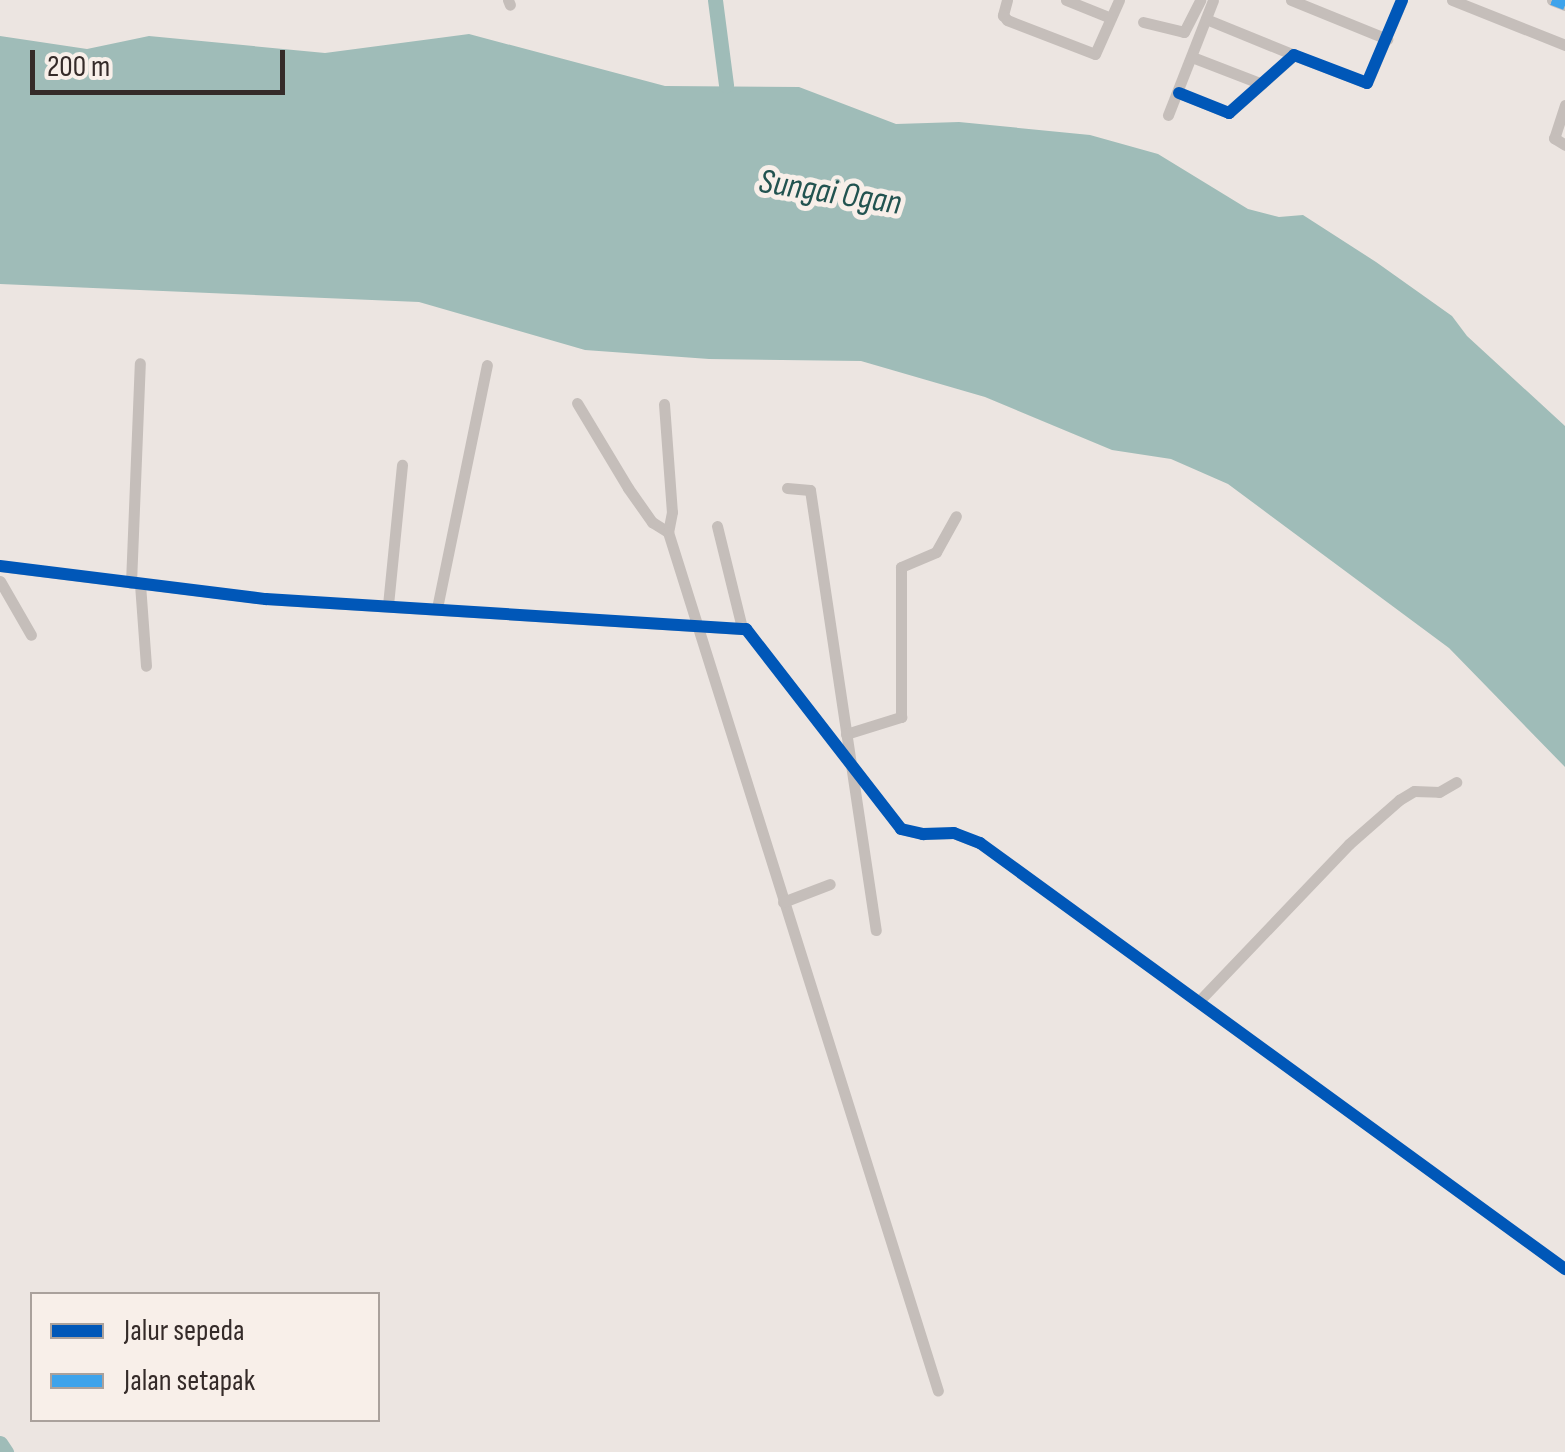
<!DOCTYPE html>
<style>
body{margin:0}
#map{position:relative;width:1565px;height:1452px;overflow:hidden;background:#ece5e1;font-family:"Sofia Sans Condensed",sans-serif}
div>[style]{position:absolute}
.water>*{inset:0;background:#9fbcb8}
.river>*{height:15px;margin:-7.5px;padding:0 7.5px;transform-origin:7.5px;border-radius:7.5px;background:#9fbcb8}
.minor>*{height:11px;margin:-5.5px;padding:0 5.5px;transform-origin:5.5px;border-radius:5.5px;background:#c5beba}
.quiet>*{height:10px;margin-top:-5px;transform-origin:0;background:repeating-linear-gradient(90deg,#3ea3eb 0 20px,transparent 0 30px)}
.cycleway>*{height:12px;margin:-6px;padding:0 6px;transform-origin:6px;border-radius:6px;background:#0057b8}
span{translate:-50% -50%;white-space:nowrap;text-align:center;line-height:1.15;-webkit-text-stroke:10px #f8efe9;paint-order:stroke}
.water-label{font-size:35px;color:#225350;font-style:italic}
.legend{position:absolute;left:30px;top:1292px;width:350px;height:130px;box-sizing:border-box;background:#f8efe9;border:2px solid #aaa19c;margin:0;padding:12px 18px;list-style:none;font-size:30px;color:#352b29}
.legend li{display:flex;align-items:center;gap:20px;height:50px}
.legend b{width:50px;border:2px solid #aaa19c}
.scale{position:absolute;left:30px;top:50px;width:255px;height:45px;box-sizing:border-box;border:5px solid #352b29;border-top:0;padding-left:12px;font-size:30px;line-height:35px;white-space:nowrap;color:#352b29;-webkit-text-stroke:8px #f8efe9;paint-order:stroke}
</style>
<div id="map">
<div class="water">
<i style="clip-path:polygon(469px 34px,665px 86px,799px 87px,896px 124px,959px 122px,1090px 135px,1158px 154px,1248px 209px,1279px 217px,1303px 215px,1376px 262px,1452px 316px,1467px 336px,1565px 426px,1565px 767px,1449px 648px,1228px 484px,1171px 459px,1112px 450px,985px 397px,861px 361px,709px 359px,585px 350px,419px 302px,0 284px,0 36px,87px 49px,149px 36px,325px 53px)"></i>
</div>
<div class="river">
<i style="left:715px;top:0;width:86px;rotate:82.6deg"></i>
<i style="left:0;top:1443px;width:11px;rotate:56deg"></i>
</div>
<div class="minor">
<i style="left:508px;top:0;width:5px;rotate:68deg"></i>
<i style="left:1007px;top:0;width:16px;rotate:105deg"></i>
<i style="left:1003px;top:15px;width:6px;rotate:51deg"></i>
<i style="left:1007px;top:20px;width:94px;rotate:21.1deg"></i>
<i style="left:1095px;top:54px;width:59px;rotate:-66deg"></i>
<i style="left:1066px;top:0;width:48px;rotate:21.8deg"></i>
<i style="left:1291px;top:0;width:104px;rotate:22.1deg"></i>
<i style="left:1452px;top:0;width:122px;rotate:21.7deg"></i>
<i style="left:1552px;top:0;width:14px;rotate:21deg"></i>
<i style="left:1206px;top:19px;width:95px;rotate:22.2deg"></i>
<i style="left:1143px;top:22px;width:42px;rotate:13.7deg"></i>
<i style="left:1184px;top:32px;width:36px;rotate:-63deg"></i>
<i style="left:1192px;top:57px;width:75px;rotate:21.1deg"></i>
<i style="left:1179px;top:93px;width:54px;rotate:21.8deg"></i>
<i style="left:1229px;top:113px;width:87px;rotate:-41.7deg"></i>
<i style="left:1294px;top:55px;width:78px;rotate:21deg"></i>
<i style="left:1367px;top:83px;width:90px;rotate:-67.1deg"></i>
<i style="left:1565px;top:105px;width:35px;rotate:108deg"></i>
<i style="left:1554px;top:138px;width:13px;rotate:32deg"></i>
<i style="left:1168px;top:115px;width:123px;rotate:-68.6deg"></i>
<i style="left:577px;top:403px;width:99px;rotate:59deg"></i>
<i style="left:628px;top:488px;width:42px;rotate:54.8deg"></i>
<i style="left:652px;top:522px;width:19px;rotate:32deg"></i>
<i style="left:664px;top:404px;width:108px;rotate:85.8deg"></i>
<i style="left:672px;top:512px;width:20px;rotate:101deg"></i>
<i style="left:668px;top:532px;width:900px;rotate:72.55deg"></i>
<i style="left:787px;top:488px;width:23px;rotate:5deg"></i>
<i style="left:810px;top:490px;width:445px;rotate:81.5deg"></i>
<i style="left:717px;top:526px;width:105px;rotate:76.2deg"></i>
<i style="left:0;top:566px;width:268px;rotate:7.1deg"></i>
<i style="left:266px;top:599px;width:481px;rotate:3.6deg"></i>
<i style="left:746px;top:629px;width:253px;rotate:52.2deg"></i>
<i style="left:901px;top:829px;width:23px;rotate:13deg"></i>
<i style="left:923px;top:834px;width:31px;rotate:-2deg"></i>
<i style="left:954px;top:833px;width:28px;rotate:21deg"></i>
<i style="left:980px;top:843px;width:724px;rotate:36.06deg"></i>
<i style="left:0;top:581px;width:62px;rotate:60.1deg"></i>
<i style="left:131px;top:583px;width:220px;rotate:-87.7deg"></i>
<i style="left:140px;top:584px;width:82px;rotate:85.8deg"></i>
<i style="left:388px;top:605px;width:141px;rotate:-84.3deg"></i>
<i style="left:437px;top:608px;width:248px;rotate:-78.4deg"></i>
<i style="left:846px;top:734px;width:58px;rotate:-17.2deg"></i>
<i style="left:901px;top:717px;width:150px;rotate:-90deg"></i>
<i style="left:901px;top:567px;width:38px;rotate:-23deg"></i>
<i style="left:936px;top:552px;width:41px;rotate:-60.9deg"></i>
<i style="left:783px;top:902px;width:50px;rotate:-21deg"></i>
<i style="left:1199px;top:1001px;width:217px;rotate:-46.3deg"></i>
<i style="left:1349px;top:844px;width:67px;rotate:-41.3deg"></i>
<i style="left:1399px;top:800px;width:17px;rotate:-31deg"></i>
<i style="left:1414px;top:791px;width:25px;rotate:2deg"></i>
<i style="left:1439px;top:792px;width:20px;rotate:-30deg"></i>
</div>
<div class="quiet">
<i style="left:1552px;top:0;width:14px;rotate:21deg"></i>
</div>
<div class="cycleway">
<i style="left:1179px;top:93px;width:54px;rotate:21.8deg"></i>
<i style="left:1229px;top:113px;width:87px;rotate:-41.7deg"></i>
<i style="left:1294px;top:55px;width:78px;rotate:21deg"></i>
<i style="left:1367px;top:83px;width:90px;rotate:-67.1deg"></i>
<i style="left:0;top:566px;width:268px;rotate:7.1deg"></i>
<i style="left:266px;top:599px;width:481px;rotate:3.6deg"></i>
<i style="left:746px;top:629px;width:253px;rotate:52.2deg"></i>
<i style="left:901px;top:829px;width:23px;rotate:13deg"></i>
<i style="left:923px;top:834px;width:31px;rotate:-2deg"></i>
<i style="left:954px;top:833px;width:28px;rotate:21deg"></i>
<i style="left:980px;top:843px;width:724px;rotate:36.06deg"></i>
</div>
<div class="water-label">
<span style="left:830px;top:193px;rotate:9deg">Sungai Ogan</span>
</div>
<ul class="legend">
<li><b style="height:12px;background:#0057b8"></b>Jalur sepeda</li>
<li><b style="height:12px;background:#3ea3eb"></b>Jalan setapak</li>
</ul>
<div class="scale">200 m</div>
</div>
